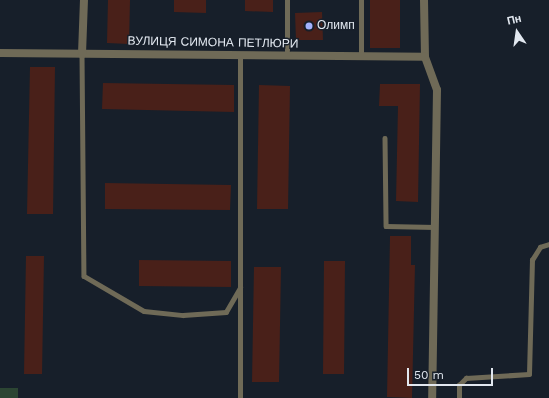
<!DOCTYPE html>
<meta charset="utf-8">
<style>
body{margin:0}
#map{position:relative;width:549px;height:398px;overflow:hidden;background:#171f2a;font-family:"Work Sans",sans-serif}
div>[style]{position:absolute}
.green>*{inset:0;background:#2c4533}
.building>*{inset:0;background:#492019}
.service>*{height:4.5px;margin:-2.25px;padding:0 2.25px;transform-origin:2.25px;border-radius:2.25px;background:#6f6a57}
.minor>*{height:8px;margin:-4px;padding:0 4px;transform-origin:4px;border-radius:4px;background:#6f6a57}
.dots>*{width:11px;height:11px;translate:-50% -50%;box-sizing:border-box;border:2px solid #171f2a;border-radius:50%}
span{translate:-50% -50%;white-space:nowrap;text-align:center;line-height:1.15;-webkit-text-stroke:3px #171f2a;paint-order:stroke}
.poi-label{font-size:12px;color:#e2e8f0}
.left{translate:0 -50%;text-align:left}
.street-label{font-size:12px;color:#e2e8f0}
.north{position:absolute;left:497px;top:12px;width:40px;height:40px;-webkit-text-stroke:3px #171f2a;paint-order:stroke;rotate:347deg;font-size:11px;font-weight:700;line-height:16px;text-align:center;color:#e2e8f0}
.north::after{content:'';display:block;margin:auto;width:14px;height:18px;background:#e2e8f0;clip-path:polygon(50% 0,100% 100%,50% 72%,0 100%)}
.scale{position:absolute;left:407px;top:368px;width:86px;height:18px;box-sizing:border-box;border:2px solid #e2e8f0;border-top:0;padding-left:5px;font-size:12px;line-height:14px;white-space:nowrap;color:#e2e8f0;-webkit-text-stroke:3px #171f2a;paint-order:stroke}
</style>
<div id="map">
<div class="green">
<i style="clip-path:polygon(0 388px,18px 388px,18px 398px,0 398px)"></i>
</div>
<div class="building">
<i style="clip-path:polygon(108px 0,130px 0,129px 44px,107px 43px)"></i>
<i style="clip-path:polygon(174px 0,206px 0,206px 13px,174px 12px)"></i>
<i style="clip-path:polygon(245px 0,273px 0,273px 12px,245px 11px)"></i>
<i style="clip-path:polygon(370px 0,400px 0,400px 48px,370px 48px)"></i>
<i style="clip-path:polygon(322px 12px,323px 40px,296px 40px,295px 13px)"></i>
<i style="clip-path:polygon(30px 67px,55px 67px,53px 214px,27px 214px)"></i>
<i style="clip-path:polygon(103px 83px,234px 85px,234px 112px,102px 109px)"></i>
<i style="clip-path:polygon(380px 84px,420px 84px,418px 202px,396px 201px,398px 106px,379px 106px)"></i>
<i style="clip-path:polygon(259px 85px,290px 86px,288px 209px,257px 209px)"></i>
<i style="clip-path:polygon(105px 183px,231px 185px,230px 210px,105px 209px)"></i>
<i style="clip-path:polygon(390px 236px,411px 236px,411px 265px,415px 265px,412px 398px,387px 397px)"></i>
<i style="clip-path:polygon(26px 256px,44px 256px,42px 374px,24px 374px)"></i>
<i style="clip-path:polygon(139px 260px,231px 261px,231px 287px,139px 286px)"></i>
<i style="clip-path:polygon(324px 261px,345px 261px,344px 374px,323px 374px)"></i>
<i style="clip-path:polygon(254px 267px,281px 267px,279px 382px,252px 382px)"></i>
</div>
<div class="service">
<i style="left:82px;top:54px;width:222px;rotate:89.5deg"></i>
<i style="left:84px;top:276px;width:69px;rotate:30.3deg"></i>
<i style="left:144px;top:311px;width:39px;rotate:6deg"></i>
<i style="left:183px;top:315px;width:43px;rotate:-4deg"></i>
<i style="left:226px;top:312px;width:28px;rotate:-60deg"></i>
<i style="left:240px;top:288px;width:233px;rotate:-90deg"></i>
<i style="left:287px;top:56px;width:56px;rotate:-90deg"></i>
<i style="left:361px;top:57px;width:57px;rotate:-90deg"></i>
<i style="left:385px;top:138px;width:88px;rotate:89.3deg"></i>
<i style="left:386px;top:226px;width:49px;rotate:1.2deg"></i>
<i style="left:240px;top:398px;width:110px;rotate:-90deg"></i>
<i style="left:459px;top:398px;width:13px;rotate:-90deg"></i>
<i style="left:459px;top:385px;width:10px;rotate:-45deg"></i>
<i style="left:466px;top:378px;width:63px;rotate:-3.6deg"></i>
<i style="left:529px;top:374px;width:114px;rotate:-88.5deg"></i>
<i style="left:532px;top:260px;width:15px;rotate:-58deg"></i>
<i style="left:540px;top:247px;width:9px;rotate:-18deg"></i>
</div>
<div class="minor">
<i style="left:424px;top:0;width:57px;rotate:89deg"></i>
<i style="left:425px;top:57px;width:35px;rotate:70deg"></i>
<i style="left:437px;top:90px;width:308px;rotate:90.9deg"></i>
<i style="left:0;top:53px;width:425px;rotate:0.5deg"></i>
<i style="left:82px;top:54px;width:54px;rotate:-87.9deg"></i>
</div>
<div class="dots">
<i style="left:309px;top:26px;background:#a3b2fd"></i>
</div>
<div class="poi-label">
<span class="left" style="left:317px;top:26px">Олимп</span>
</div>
<div class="street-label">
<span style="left:213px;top:43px;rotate:1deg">ВУЛИЦЯ СИМОНА ПЕТЛЮРИ</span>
</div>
<div class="north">Пн</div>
<div class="scale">50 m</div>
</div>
